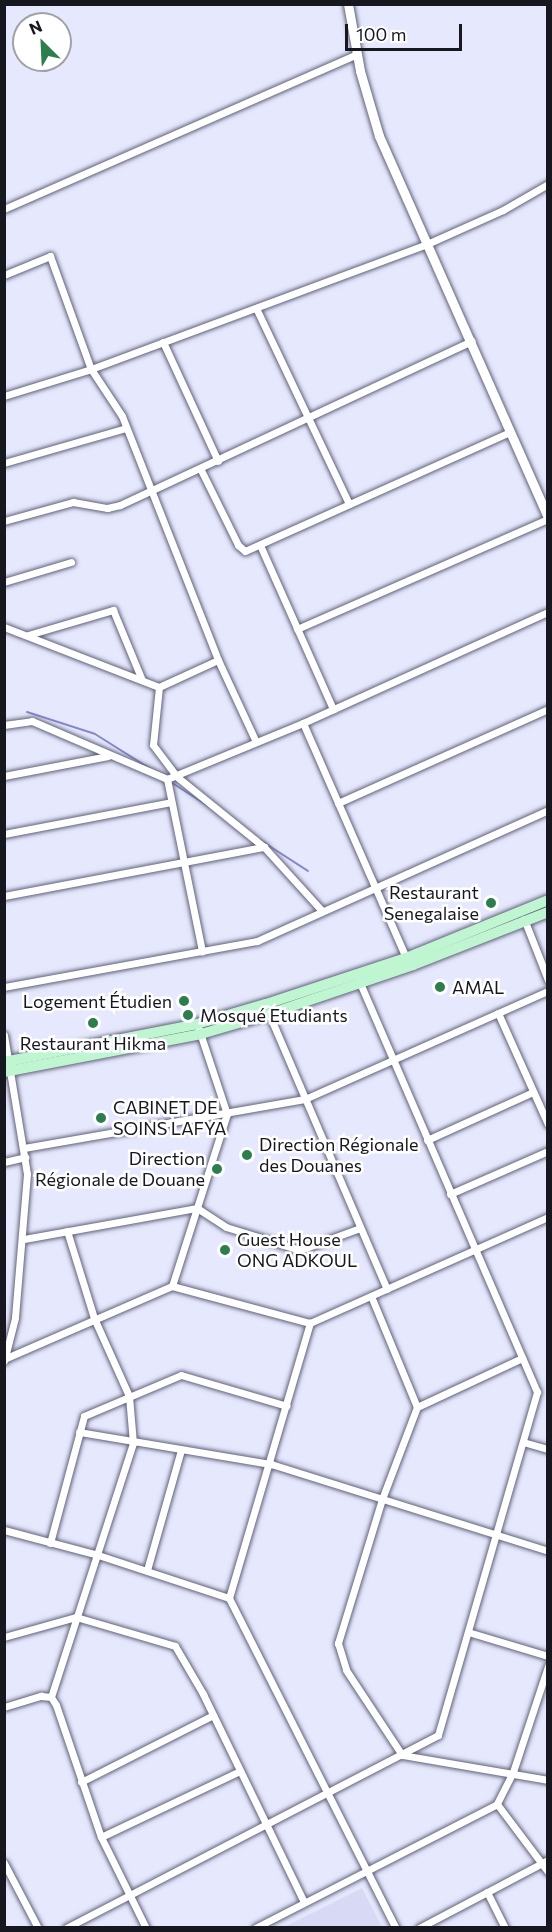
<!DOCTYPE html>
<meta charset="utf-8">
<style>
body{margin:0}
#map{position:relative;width:552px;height:1932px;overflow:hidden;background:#e6e8fe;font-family:Commissioner,sans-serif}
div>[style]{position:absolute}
.built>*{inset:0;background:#d8daf5}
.stream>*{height:2px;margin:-1px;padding:0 1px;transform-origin:1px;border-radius:1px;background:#8689ca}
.roads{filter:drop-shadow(0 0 2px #606279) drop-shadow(0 0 2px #606279)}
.minor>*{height:7px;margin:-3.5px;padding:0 3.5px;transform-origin:3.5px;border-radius:3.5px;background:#fff}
.tertiary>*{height:9px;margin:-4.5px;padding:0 4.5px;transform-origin:4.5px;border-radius:4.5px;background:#fff}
.primary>*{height:10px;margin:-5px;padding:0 5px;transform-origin:5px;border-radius:5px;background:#c0f5d1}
.dots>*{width:16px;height:16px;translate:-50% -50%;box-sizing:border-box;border:3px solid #fff;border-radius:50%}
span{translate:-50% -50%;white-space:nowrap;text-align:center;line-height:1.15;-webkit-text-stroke:5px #fff;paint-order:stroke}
.poi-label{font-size:18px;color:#171720}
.right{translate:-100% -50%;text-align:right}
.left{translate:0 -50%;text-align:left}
.frame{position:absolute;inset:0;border:6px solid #171720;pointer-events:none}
.north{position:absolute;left:12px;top:12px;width:60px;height:60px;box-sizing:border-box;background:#fff;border:2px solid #a2a2a6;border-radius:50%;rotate:336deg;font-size:16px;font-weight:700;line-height:24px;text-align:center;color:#171720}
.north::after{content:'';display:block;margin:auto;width:21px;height:27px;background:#2e7d4d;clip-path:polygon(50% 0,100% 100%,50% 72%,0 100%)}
.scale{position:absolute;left:345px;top:24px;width:117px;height:27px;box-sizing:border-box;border:3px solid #171720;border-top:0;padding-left:8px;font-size:18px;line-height:21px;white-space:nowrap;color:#171720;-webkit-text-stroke:4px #fff;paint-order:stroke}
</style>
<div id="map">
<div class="built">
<i style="clip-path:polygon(362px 1888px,382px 1927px,284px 1927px)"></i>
</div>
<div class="stream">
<i style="left:27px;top:712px;width:71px;rotate:17.9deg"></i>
<i style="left:95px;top:734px;width:64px;rotate:32.2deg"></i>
<i style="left:169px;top:781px;width:49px;rotate:32.4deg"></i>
<i style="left:260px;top:840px;width:57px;rotate:32.9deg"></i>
</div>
<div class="roads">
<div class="minor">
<i style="left:4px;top:209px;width:386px;rotate:-23.7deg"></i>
<i style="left:4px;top:275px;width:50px;rotate:-22.4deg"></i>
<i style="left:50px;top:256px;width:120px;rotate:70.1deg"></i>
<i style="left:91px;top:369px;width:56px;rotate:56.6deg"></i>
<i style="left:122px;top:416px;width:262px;rotate:68.5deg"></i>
<i style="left:218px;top:660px;width:90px;rotate:65.1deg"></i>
<i style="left:256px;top:308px;width:217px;rotate:64.6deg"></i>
<i style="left:163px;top:342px;width:131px;rotate:65.2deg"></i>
<i style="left:4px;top:396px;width:91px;rotate:-17.2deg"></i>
<i style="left:91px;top:369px;width:358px;rotate:-20.4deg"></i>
<i style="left:427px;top:244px;width:83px;rotate:-24.1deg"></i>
<i style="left:503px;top:210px;width:52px;rotate:-30deg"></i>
<i style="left:4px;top:463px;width:127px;rotate:-16deg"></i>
<i style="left:201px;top:470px;width:84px;rotate:63.7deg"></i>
<i style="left:238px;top:545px;width:9px;rotate:41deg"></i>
<i style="left:245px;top:551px;width:290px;rotate:-24.2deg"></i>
<i style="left:4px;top:521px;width:72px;rotate:-15.4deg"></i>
<i style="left:73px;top:502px;width:35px;rotate:10deg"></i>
<i style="left:107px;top:508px;width:13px;rotate:-13deg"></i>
<i style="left:120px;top:505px;width:388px;rotate:-25deg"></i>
<i style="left:260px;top:545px;width:180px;rotate:66deg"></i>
<i style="left:4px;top:582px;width:70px;rotate:-16.6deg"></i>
<i style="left:4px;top:627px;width:166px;rotate:21.2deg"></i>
<i style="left:159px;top:687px;width:65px;rotate:-24.6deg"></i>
<i style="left:297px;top:629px;width:274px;rotate:-23.7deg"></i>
<i style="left:28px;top:635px;width:89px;rotate:-16.4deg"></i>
<i style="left:113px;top:610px;width:76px;rotate:67.5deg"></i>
<i style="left:159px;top:687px;width:58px;rotate:95.9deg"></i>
<i style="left:153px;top:745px;width:39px;rotate:53deg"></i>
<i style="left:176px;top:776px;width:113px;rotate:38.9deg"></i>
<i style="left:303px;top:723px;width:257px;rotate:66.3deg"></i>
<i style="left:4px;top:725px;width:28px;rotate:-8deg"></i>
<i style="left:32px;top:721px;width:147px;rotate:23.2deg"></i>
<i style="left:167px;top:779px;width:147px;rotate:-22.4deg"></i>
<i style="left:303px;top:723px;width:269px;rotate:-24.4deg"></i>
<i style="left:4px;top:776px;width:106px;rotate:-10.9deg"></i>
<i style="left:167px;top:779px;width:176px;rotate:78.5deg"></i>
<i style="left:338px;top:803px;width:230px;rotate:-24.1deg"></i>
<i style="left:4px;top:834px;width:170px;rotate:-10.8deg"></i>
<i style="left:4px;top:896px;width:265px;rotate:-10.7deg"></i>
<i style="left:264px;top:847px;width:86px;rotate:47.8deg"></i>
<i style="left:524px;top:919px;width:66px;rotate:68.5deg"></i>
<i style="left:4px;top:987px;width:257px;rotate:-10.3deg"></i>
<i style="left:257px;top:941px;width:319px;rotate:-24.2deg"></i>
<i style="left:498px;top:1013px;width:122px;rotate:65.8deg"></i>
<i style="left:269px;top:1014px;width:299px;rotate:66.8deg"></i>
<i style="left:4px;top:1035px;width:141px;rotate:80.6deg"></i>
<i style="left:27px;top:1174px;width:144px;rotate:94.8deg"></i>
<i style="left:15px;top:1318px;width:44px;rotate:104.3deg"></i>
<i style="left:427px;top:1140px;width:116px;rotate:-24.4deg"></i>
<i style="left:24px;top:1148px;width:285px;rotate:-9.9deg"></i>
<i style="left:305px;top:1099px;width:266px;rotate:-24deg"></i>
<i style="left:4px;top:1162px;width:22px;rotate:-13deg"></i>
<i style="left:450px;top:1194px;width:107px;rotate:-23.7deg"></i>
<i style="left:24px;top:1239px;width:176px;rotate:-10.2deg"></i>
<i style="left:197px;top:1208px;width:35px;rotate:33deg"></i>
<i style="left:226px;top:1227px;width:77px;rotate:17.3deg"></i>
<i style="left:300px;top:1250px;width:64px;rotate:-20.1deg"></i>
<i style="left:172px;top:1286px;width:181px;rotate:-72.3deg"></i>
<i style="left:227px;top:1114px;width:95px;rotate:-108.4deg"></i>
<i style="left:371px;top:1296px;width:120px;rotate:67.5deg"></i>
<i style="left:417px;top:1407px;width:98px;rotate:110.8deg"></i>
<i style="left:382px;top:1499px;width:151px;rotate:107deg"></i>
<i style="left:338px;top:1643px;width:28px;rotate:73deg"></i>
<i style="left:346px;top:1670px;width:102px;rotate:56.6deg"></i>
<i style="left:402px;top:1755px;width:148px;rotate:9.7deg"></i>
<i style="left:4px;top:1359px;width:183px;rotate:-23.5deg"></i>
<i style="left:172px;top:1286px;width:143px;rotate:15deg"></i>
<i style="left:310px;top:1323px;width:261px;rotate:-24deg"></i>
<i style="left:417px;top:1407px;width:116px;rotate:-25deg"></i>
<i style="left:79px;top:1432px;width:195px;rotate:9.5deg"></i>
<i style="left:271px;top:1464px;width:290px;rotate:17.4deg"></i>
<i style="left:523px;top:1442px;width:26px;rotate:16deg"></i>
<i style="left:4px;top:1530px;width:94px;rotate:14.8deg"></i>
<i style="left:95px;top:1554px;width:141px;rotate:18.2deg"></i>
<i style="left:229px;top:1598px;width:370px;rotate:63.2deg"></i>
<i style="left:50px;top:1543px;width:131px;rotate:-75deg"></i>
<i style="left:84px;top:1416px;width:105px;rotate:-22.9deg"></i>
<i style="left:181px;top:1375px;width:110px;rotate:16.3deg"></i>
<i style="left:147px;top:1570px;width:125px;rotate:-74.2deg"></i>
<i style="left:229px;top:1598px;width:287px;rotate:-73.6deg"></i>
<i style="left:468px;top:1632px;width:84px;rotate:16.7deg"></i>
<i style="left:4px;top:1637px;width:75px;rotate:-15.5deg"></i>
<i style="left:76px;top:1617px;width:103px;rotate:16.3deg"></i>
<i style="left:175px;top:1646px;width:56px;rotate:59.7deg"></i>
<i style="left:203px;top:1694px;width:231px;rotate:64.1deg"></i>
<i style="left:548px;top:1666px;width:112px;rotate:108.3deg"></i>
<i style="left:513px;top:1772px;width:36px;rotate:117deg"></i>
<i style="left:497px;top:1804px;width:85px;rotate:53.1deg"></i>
<i style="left:51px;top:1697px;width:267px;rotate:-72.1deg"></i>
<i style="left:133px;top:1443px;width:47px;rotate:-94.9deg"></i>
<i style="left:129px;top:1396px;width:85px;rotate:-114.2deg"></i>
<i style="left:94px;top:1318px;width:91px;rotate:-107.2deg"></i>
<i style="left:4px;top:1707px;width:39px;rotate:-17deg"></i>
<i style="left:41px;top:1696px;width:10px;rotate:6deg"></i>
<i style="left:51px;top:1697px;width:9px;rotate:58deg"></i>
<i style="left:56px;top:1705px;width:139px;rotate:71.2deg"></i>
<i style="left:101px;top:1837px;width:102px;rotate:63.7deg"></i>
<i style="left:81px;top:1782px;width:148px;rotate:-26.9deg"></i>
<i style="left:101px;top:1837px;width:154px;rotate:-25.4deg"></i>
<i style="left:4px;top:1863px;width:73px;rotate:62.4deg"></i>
<i style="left:487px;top:1892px;width:40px;rotate:63.4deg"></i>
<i style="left:66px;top:1928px;width:419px;rotate:-27.4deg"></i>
<i style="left:438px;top:1735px;width:357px;rotate:-73.9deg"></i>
<i style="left:537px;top:1392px;width:448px;rotate:-113.4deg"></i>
<i style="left:255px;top:1928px;width:272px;rotate:-27.1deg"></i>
<i style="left:419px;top:1928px;width:146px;rotate:-27.8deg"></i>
</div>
<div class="tertiary">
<i style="left:348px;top:4px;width:68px;rotate:79.8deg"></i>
<i style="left:360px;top:71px;width:68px;rotate:73.7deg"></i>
<i style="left:379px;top:136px;width:417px;rotate:66.1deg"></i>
</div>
<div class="primary">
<i style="left:4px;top:1062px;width:197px;rotate:-11.1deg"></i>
<i style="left:197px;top:1024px;width:72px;rotate:-16.2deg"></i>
<i style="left:266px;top:1004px;width:147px;rotate:-18.2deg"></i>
<i style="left:406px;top:958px;width:153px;rotate:-22.2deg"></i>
<i style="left:4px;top:1072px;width:201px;rotate:-10.9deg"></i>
<i style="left:201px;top:1034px;width:71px;rotate:-16.4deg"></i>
<i style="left:269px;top:1014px;width:152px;rotate:-18.8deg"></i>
<i style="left:413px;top:965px;width:145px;rotate:-21.4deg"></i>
</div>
</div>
<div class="dots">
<i style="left:491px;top:903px;background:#2e7d4d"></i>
<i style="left:440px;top:987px;background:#2e7d4d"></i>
<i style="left:184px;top:1001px;background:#2e7d4d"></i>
<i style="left:188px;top:1015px;background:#2e7d4d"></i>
<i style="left:93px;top:1023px;background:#2e7d4d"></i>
<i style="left:101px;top:1118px;background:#2e7d4d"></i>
<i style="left:247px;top:1155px;background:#2e7d4d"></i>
<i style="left:217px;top:1169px;background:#2e7d4d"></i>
<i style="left:225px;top:1250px;background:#2e7d4d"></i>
</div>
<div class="poi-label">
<span class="right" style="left:479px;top:903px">Restaurant<br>Senegalaise</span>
<span class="left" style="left:452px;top:987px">AMAL</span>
<span class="right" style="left:172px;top:1001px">Logement Étudien</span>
<span class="left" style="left:200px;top:1015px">Mosqué Etudiants</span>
<span style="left:93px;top:1043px">Restaurant Hikma</span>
<span class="left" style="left:113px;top:1118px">CABINET DE<br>SOINS LAFYA</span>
<span class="left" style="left:259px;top:1155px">Direction Régionale<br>des Douanes</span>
<span class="right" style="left:205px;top:1169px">Direction<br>Régionale de Douane</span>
<span class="left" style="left:237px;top:1250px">Guest House<br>ONG ADKOUL</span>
</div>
<div class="frame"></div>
<div class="north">N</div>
<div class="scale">100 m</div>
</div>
